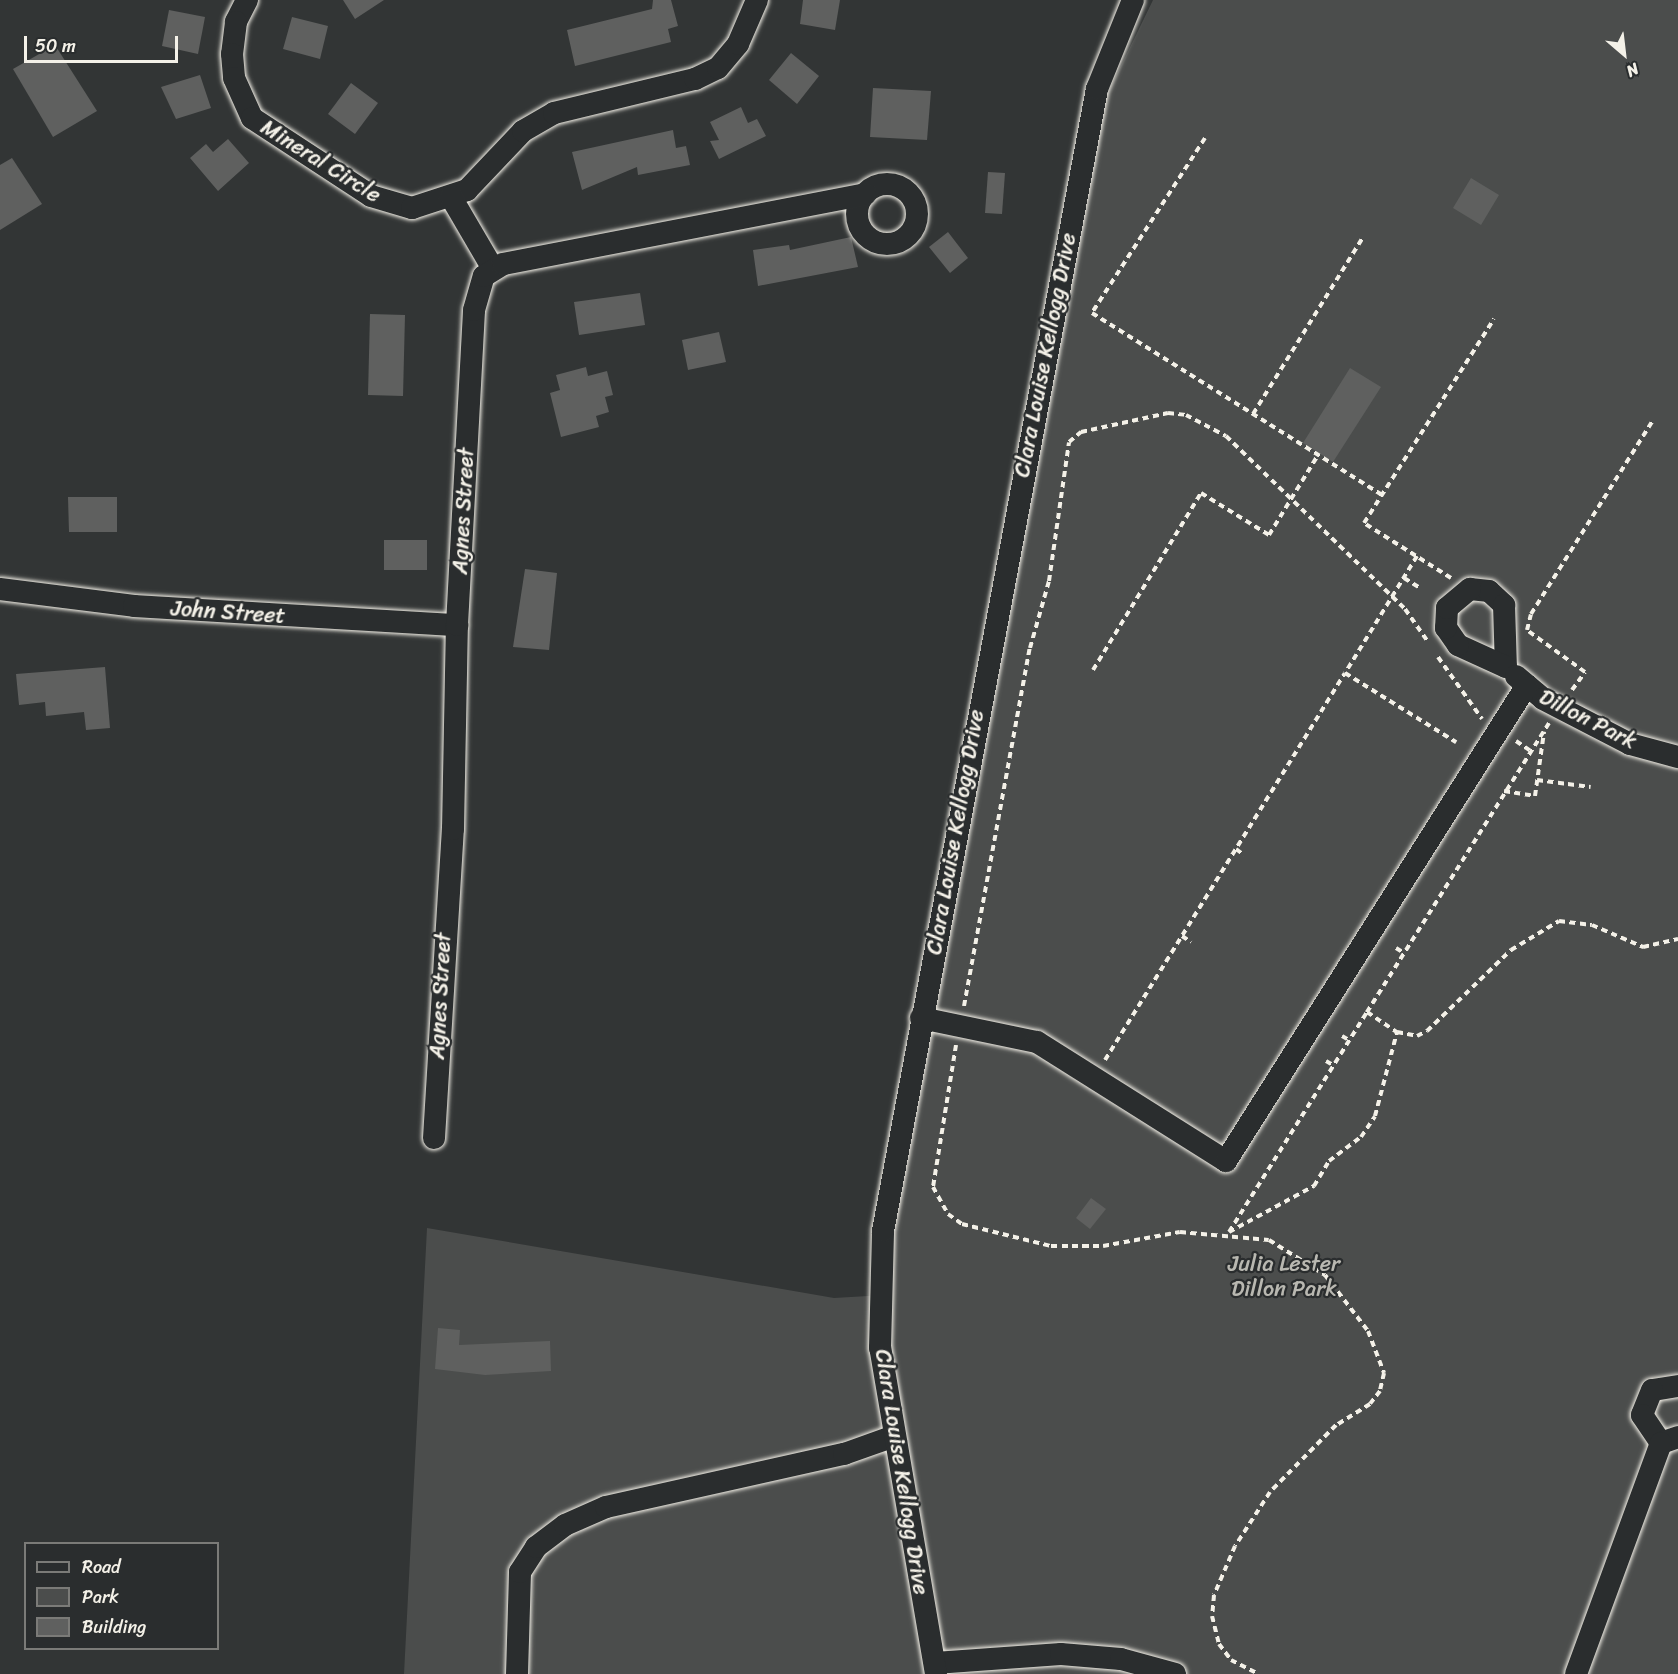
<!DOCTYPE html>
<style>
body{margin:0}
#map{position:relative;width:1678px;height:1674px;overflow:hidden;background:#323535;font-family:Sriracha,sans-serif}
div>[style]{position:absolute}
.green>*{inset:0;background:#4b4d4c}
.building>*{inset:0;background:#5f605f}
.path>*{height:4px;margin-top:-2px;transform-origin:0;background:repeating-linear-gradient(90deg,#f4f1e8 0 6px,transparent 0 10.5px)}
.roads{filter:drop-shadow(0 0 2px #f4f1e8) drop-shadow(0 0 2px #f4f1e8)}
.street>*{height:22px;margin:-11px;padding:0 11px;transform-origin:11px;border-radius:11px;background:#2a2d2e}
.street>.ring{margin:-11px;padding:0;box-sizing:content-box;background:none;border:22px solid #2a2d2e;border-radius:50%}
span{translate:-50% -50%;white-space:nowrap;text-align:center;line-height:1.15;-webkit-text-stroke:4.5px #2a2d2e;paint-order:stroke}
.street-label{font-size:22px;color:#f4f1e8}
.park-label{font-size:22px;color:#b9b8b1}
.legend{position:absolute;left:24px;top:1542px;width:195px;height:108px;box-sizing:border-box;background:#2a2d2e;border:2px solid #7b7b78;margin:0;padding:8px 10px;list-style:none;font-size:18px;color:#f4f1e8}
.legend li{display:flex;align-items:center;gap:12px;height:30px}
.legend b{width:30px;border:2px solid #7b7b78}
.north{position:absolute;left:1594px;top:24px;width:60px;height:60px;-webkit-text-stroke:4px #2a2d2e;paint-order:stroke;rotate:152deg;font-size:16px;font-weight:700;line-height:24px;text-align:center;color:#f4f1e8}
.north::after{content:'';display:block;margin:auto;width:21px;height:27px;background:#f4f1e8;clip-path:polygon(50% 0,100% 100%,50% 72%,0 100%)}
.scale{position:absolute;left:24px;top:36px;width:154px;height:27px;box-sizing:border-box;border:3px solid #f4f1e8;border-top:0;padding-left:8px;font-size:18px;line-height:21px;white-space:nowrap;color:#f4f1e8;-webkit-text-stroke:4px #2a2d2e;paint-order:stroke}
</style>
<div id="map">
<div class="green">
<i style="clip-path:polygon(1153px 0,1678px 0,1678px 1674px,404px 1674px,427px 1228px,834px 1298px,885px 1295px,891px 1224px,1103px 103px)"></i>
</div>
<div class="building">
<i style="clip-path:polygon(343px 0,384px 0,355px 19px)"></i>
<i style="clip-path:polygon(653px 0,671px 0,678px 26px,668px 29px,671px 42px,575px 66px,567px 30px,652px 9px)"></i>
<i style="clip-path:polygon(803px 0,840px 0,835px 30px,800px 24px)"></i>
<i style="clip-path:polygon(169px 10px,205px 17px,198px 54px,162px 46px)"></i>
<i style="clip-path:polygon(292px 17px,328px 26px,320px 59px,283px 49px)"></i>
<i style="clip-path:polygon(55px 45px,97px 111px,53px 137px,13px 69px)"></i>
<i style="clip-path:polygon(791px 53px,819px 76px,797px 104px,769px 80px)"></i>
<i style="clip-path:polygon(200px 75px,211px 108px,176px 119px,161px 87px)"></i>
<i style="clip-path:polygon(351px 83px,378px 103px,355px 134px,328px 114px)"></i>
<i style="clip-path:polygon(873px 88px,931px 91px,927px 140px,870px 137px)"></i>
<i style="clip-path:polygon(741px 107px,748px 123px,757px 119px,766px 136px,719px 159px,710px 141px,719px 140px,710px 122px)"></i>
<i style="clip-path:polygon(673px 130px,676px 148px,686px 146px,690px 165px,638px 175px,637px 167px,582px 190px,572px 152px)"></i>
<i style="clip-path:polygon(228px 139px,249px 163px,218px 191px,190px 158px,206px 144px,213px 152px)"></i>
<i style="clip-path:polygon(12px 158px,42px 204px,0 230px,0 165px)"></i>
<i style="clip-path:polygon(988px 172px,1005px 173px,1002px 214px,985px 213px)"></i>
<i style="clip-path:polygon(1471px 178px,1499px 195px,1481px 225px,1453px 208px)"></i>
<i style="clip-path:polygon(948px 232px,968px 258px,950px 273px,929px 247px)"></i>
<i style="clip-path:polygon(851px 237px,858px 267px,758px 286px,753px 250px,789px 245px,790px 250px)"></i>
<i style="clip-path:polygon(640px 293px,645px 325px,579px 335px,574px 302px)"></i>
<i style="clip-path:polygon(370px 314px,405px 315px,403px 396px,368px 395px)"></i>
<i style="clip-path:polygon(719px 332px,726px 362px,688px 370px,682px 340px)"></i>
<i style="clip-path:polygon(586px 367px,588px 376px,607px 371px,613px 395px,605px 397px,609px 412px,596px 416px,599px 427px,561px 437px,550px 393px,560px 390px,556px 375px)"></i>
<i style="clip-path:polygon(1350px 368px,1381px 387px,1333px 462px,1303px 443px)"></i>
<i style="clip-path:polygon(68px 497px,117px 497px,117px 532px,69px 532px)"></i>
<i style="clip-path:polygon(384px 540px,427px 540px,427px 570px,384px 570px)"></i>
<i style="clip-path:polygon(525px 569px,557px 573px,549px 650px,513px 647px)"></i>
<i style="clip-path:polygon(105px 667px,110px 728px,86px 730px,84px 712px,46px 716px,45px 702px,19px 705px,16px 674px)"></i>
<i style="clip-path:polygon(1091px 1198px,1106px 1209px,1090px 1229px,1076px 1218px)"></i>
<i style="clip-path:polygon(438px 1328px,460px 1330px,459px 1345px,550px 1341px,551px 1371px,485px 1375px,435px 1369px)"></i>
</div>
<div class="path">
<i style="left:1205px;top:138px;width:208px;rotate:122.9deg"></i>
<i style="left:1092px;top:313px;width:342px;rotate:32.1deg"></i>
<i style="left:1253px;top:414px;width:208px;rotate:-58.1deg"></i>
<i style="left:1417px;top:556px;width:137px;rotate:121.6deg"></i>
<i style="left:1345px;top:673px;width:131px;rotate:31.9deg"></i>
<i style="left:1404px;top:578px;width:19px;rotate:32deg"></i>
<i style="left:1451px;top:578px;width:103px;rotate:-147.7deg"></i>
<i style="left:1364px;top:523px;width:242px;rotate:-57.5deg"></i>
<i style="left:1438px;top:657px;width:76px;rotate:54.6deg"></i>
<i style="left:1093px;top:670px;width:207px;rotate:-58.6deg"></i>
<i style="left:1201px;top:493px;width:80px;rotate:31.7deg"></i>
<i style="left:1269px;top:535px;width:94px;rotate:-58.5deg"></i>
<i style="left:1572px;top:690px;width:22px;rotate:-54deg"></i>
<i style="left:1585px;top:672px;width:72px;rotate:-144.1deg"></i>
<i style="left:1527px;top:630px;width:16px;rotate:-76deg"></i>
<i style="left:1531px;top:614px;width:227px;rotate:-57.8deg"></i>
<i style="left:1549px;top:723px;width:342px;rotate:122.2deg"></i>
<i style="left:1367px;top:1012px;width:36px;rotate:34deg"></i>
<i style="left:1397px;top:1032px;width:20px;rotate:11deg"></i>
<i style="left:1417px;top:1036px;width:11px;rotate:-27deg"></i>
<i style="left:1427px;top:1031px;width:117px;rotate:-44deg"></i>
<i style="left:1511px;top:950px;width:56px;rotate:-31.1deg"></i>
<i style="left:1559px;top:921px;width:33px;rotate:7deg"></i>
<i style="left:1592px;top:925px;width:56px;rotate:23.3deg"></i>
<i style="left:1643px;top:947px;width:36px;rotate:-13deg"></i>
<i style="left:1516px;top:741px;width:18px;rotate:34deg"></i>
<i style="left:1537px;top:780px;width:54px;rotate:7.4deg"></i>
<i style="left:1504px;top:791px;width:31px;rotate:9deg"></i>
<i style="left:1535px;top:796px;width:65px;rotate:-82deg"></i>
<i style="left:1236px;top:849px;width:10px;rotate:37deg"></i>
<i style="left:1182px;top:936px;width:11px;rotate:34deg"></i>
<i style="left:1396px;top:948px;width:9px;rotate:32deg"></i>
<i style="left:964px;top:1006px;width:364px;rotate:-79.6deg"></i>
<i style="left:1030px;top:648px;width:70px;rotate:-74.2deg"></i>
<i style="left:1049px;top:581px;width:140px;rotate:-81.8deg"></i>
<i style="left:1069px;top:442px;width:16px;rotate:-40deg"></i>
<i style="left:1081px;top:432px;width:89px;rotate:-12.3deg"></i>
<i style="left:1168px;top:413px;width:18px;rotate:6deg"></i>
<i style="left:1186px;top:415px;width:45px;rotate:27.7deg"></i>
<i style="left:1226px;top:436px;width:249px;rotate:44deg"></i>
<i style="left:1405px;top:609px;width:39px;rotate:55deg"></i>
<i style="left:1342px;top:1036px;width:8px;rotate:30deg"></i>
<i style="left:956px;top:1045px;width:144px;rotate:99.2deg"></i>
<i style="left:933px;top:1187px;width:31px;rotate:61deg"></i>
<i style="left:948px;top:1214px;width:17px;rotate:36deg"></i>
<i style="left:962px;top:1224px;width:92px;rotate:13.9deg"></i>
<i style="left:1051px;top:1246px;width:52px"></i>
<i style="left:1103px;top:1246px;width:78px;rotate:-10.3deg"></i>
<i style="left:1180px;top:1232px;width:89px;rotate:5.1deg"></i>
<i style="left:1269px;top:1240px;width:66px;rotate:32deg"></i>
<i style="left:1325px;top:1275px;width:71px;rotate:52.5deg"></i>
<i style="left:1368px;top:1331px;width:45px;rotate:69.1deg"></i>
<i style="left:1384px;top:1373px;width:18px;rotate:103deg"></i>
<i style="left:1380px;top:1391px;width:16px;rotate:128deg"></i>
<i style="left:1370px;top:1404px;width:40px;rotate:148deg"></i>
<i style="left:1336px;top:1425px;width:94px;rotate:134.6deg"></i>
<i style="left:1270px;top:1492px;width:64px;rotate:122.9deg"></i>
<i style="left:1235px;top:1546px;width:53px;rotate:113.2deg"></i>
<i style="left:1214px;top:1595px;width:21px;rotate:95deg"></i>
<i style="left:1212px;top:1616px;width:29px;rotate:76deg"></i>
<i style="left:1219px;top:1644px;width:20px;rotate:53deg"></i>
<i style="left:1231px;top:1660px;width:30px;rotate:27deg"></i>
<i style="left:1105px;top:1060px;width:455px;rotate:-58.2deg"></i>
<i style="left:1326px;top:1061px;width:8px;rotate:30deg"></i>
<i style="left:1229px;top:1232px;width:97px;rotate:-28.4deg"></i>
<i style="left:1314px;top:1186px;width:29px;rotate:-59deg"></i>
<i style="left:1329px;top:1161px;width:40px;rotate:-37deg"></i>
<i style="left:1361px;top:1137px;width:25px;rotate:-56deg"></i>
<i style="left:1375px;top:1116px;width:87px;rotate:-75.3deg"></i>
<i style="left:1229px;top:1232px;width:260px;rotate:-57.9deg"></i>
</div>
<div class="roads">
<div class="street">
<i style="left:247px;top:0;width:25px;rotate:117deg"></i>
<i style="left:236px;top:22px;width:32px;rotate:97deg"></i>
<i style="left:232px;top:54px;width:24px;rotate:85deg"></i>
<i style="left:234px;top:78px;width:44px;rotate:65.8deg"></i>
<i style="left:252px;top:118px;width:142px;rotate:33.2deg"></i>
<i style="left:371px;top:196px;width:43px;rotate:16.3deg"></i>
<i style="left:412px;top:208px;width:58px;rotate:-18.1deg"></i>
<i style="left:467px;top:190px;width:81px;rotate:-46.5deg"></i>
<i style="left:523px;top:131px;width:36px;rotate:-30deg"></i>
<i style="left:554px;top:113px;width:145px;rotate:-13.6deg"></i>
<i style="left:695px;top:79px;width:25px;rotate:-26deg"></i>
<i style="left:718px;top:68px;width:31px;rotate:-50deg"></i>
<i style="left:738px;top:44px;width:48px;rotate:-66.6deg"></i>
<i class="ring" style="left:857px;top:184px;width:38px;height:38px"></i>
<i style="left:451px;top:197px;width:83px;rotate:59.7deg"></i>
<i style="left:0;top:589px;width:135px;rotate:7.2deg"></i>
<i style="left:134px;top:606px;width:324px;rotate:3.4deg"></i>
<i style="left:1470px;top:589px;width:19px;rotate:6deg"></i>
<i style="left:1489px;top:591px;width:21px;rotate:43deg"></i>
<i style="left:1504px;top:605px;width:62px;rotate:88.2deg"></i>
<i style="left:1506px;top:667px;width:53px;rotate:-155.4deg"></i>
<i style="left:1458px;top:645px;width:21px;rotate:-125deg"></i>
<i style="left:1446px;top:628px;width:20px;rotate:-87deg"></i>
<i style="left:1447px;top:608px;width:30px;rotate:-40deg"></i>
<i style="left:1516px;top:676px;width:35px;rotate:40deg"></i>
<i style="left:1543px;top:699px;width:98px;rotate:27.3deg"></i>
<i style="left:1630px;top:744px;width:50px;rotate:15.2deg"></i>
<i style="left:921px;top:1018px;width:118px;rotate:11.7deg"></i>
<i style="left:1037px;top:1042px;width:223px;rotate:32.2deg"></i>
<i style="left:1226px;top:1161px;width:563px;rotate:-57.69deg"></i>
<i style="left:434px;top:1138px;width:310px;rotate:-86.5deg"></i>
<i style="left:453px;top:829px;width:204px;rotate:-88.9deg"></i>
<i style="left:457px;top:625px;width:315px;rotate:-86.9deg"></i>
<i style="left:474px;top:310px;width:35px;rotate:-74deg"></i>
<i style="left:484px;top:276px;width:22px;rotate:-32deg"></i>
<i style="left:503px;top:264px;width:369px;rotate:-10.9deg"></i>
<i style="left:1678px;top:1386px;width:26px;rotate:171deg"></i>
<i style="left:1652px;top:1390px;width:27px;rotate:112deg"></i>
<i style="left:1642px;top:1415px;width:34px;rotate:56deg"></i>
<i style="left:1661px;top:1443px;width:18px;rotate:-19deg"></i>
<i style="left:935px;top:1663px;width:126px;rotate:-4.1deg"></i>
<i style="left:1061px;top:1654px;width:60px;rotate:4.8deg"></i>
<i style="left:1121px;top:1659px;width:56px;rotate:15.5deg"></i>
<i style="left:517px;top:1674px;width:102px;rotate:-88.3deg"></i>
<i style="left:520px;top:1572px;width:30px;rotate:-57deg"></i>
<i style="left:536px;top:1547px;width:36px;rotate:-37deg"></i>
<i style="left:565px;top:1525px;width:45px;rotate:-23.7deg"></i>
<i style="left:606px;top:1507px;width:244px;rotate:-12.6deg"></i>
<i style="left:844px;top:1454px;width:51px;rotate:-19.5deg"></i>
<i style="left:936px;top:1674px;width:331px;rotate:-99.7deg"></i>
<i style="left:880px;top:1348px;width:117px;rotate:-88.5deg"></i>
<i style="left:883px;top:1231px;width:1162px;rotate:-79.39deg"></i>
<i style="left:1097px;top:89px;width:96px;rotate:-68deg"></i>
<i style="left:1576px;top:1674px;width:246px;rotate:-69.8deg"></i>
</div>
</div>
<div class="street-label">
<span style="left:321px;top:161px;rotate:32deg">Mineral Circle</span>
<span style="left:1045px;top:355px;rotate:-79deg">Clara Louise Kellogg Drive</span>
<span style="left:463px;top:511px;rotate:-87deg">Agnes Street</span>
<span style="left:228px;top:612px;rotate:4deg">John Street</span>
<span style="left:1588px;top:719px;rotate:27deg">Dillon Park</span>
<span style="left:955px;top:832px;rotate:-80deg">Clara Louise Kellogg Drive</span>
<span style="left:440px;top:996px;rotate:-87deg">Agnes Street</span>
<span style="left:902px;top:1472px;rotate:81deg">Clara Louise Kellogg Drive</span>
</div>
<div class="park-label">
<span style="left:1284px;top:1276px">Julia Lester<br>Dillon Park</span>
</div>
<ul class="legend">
<li><b style="height:8px;background:#2a2d2e"></b>Road</li>
<li><b style="height:16px;background:#4b4d4c"></b>Park</li>
<li><b style="height:16px;background:#5f605f"></b>Building</li>
</ul>
<div class="north">N</div>
<div class="scale">50 m</div>
</div>
